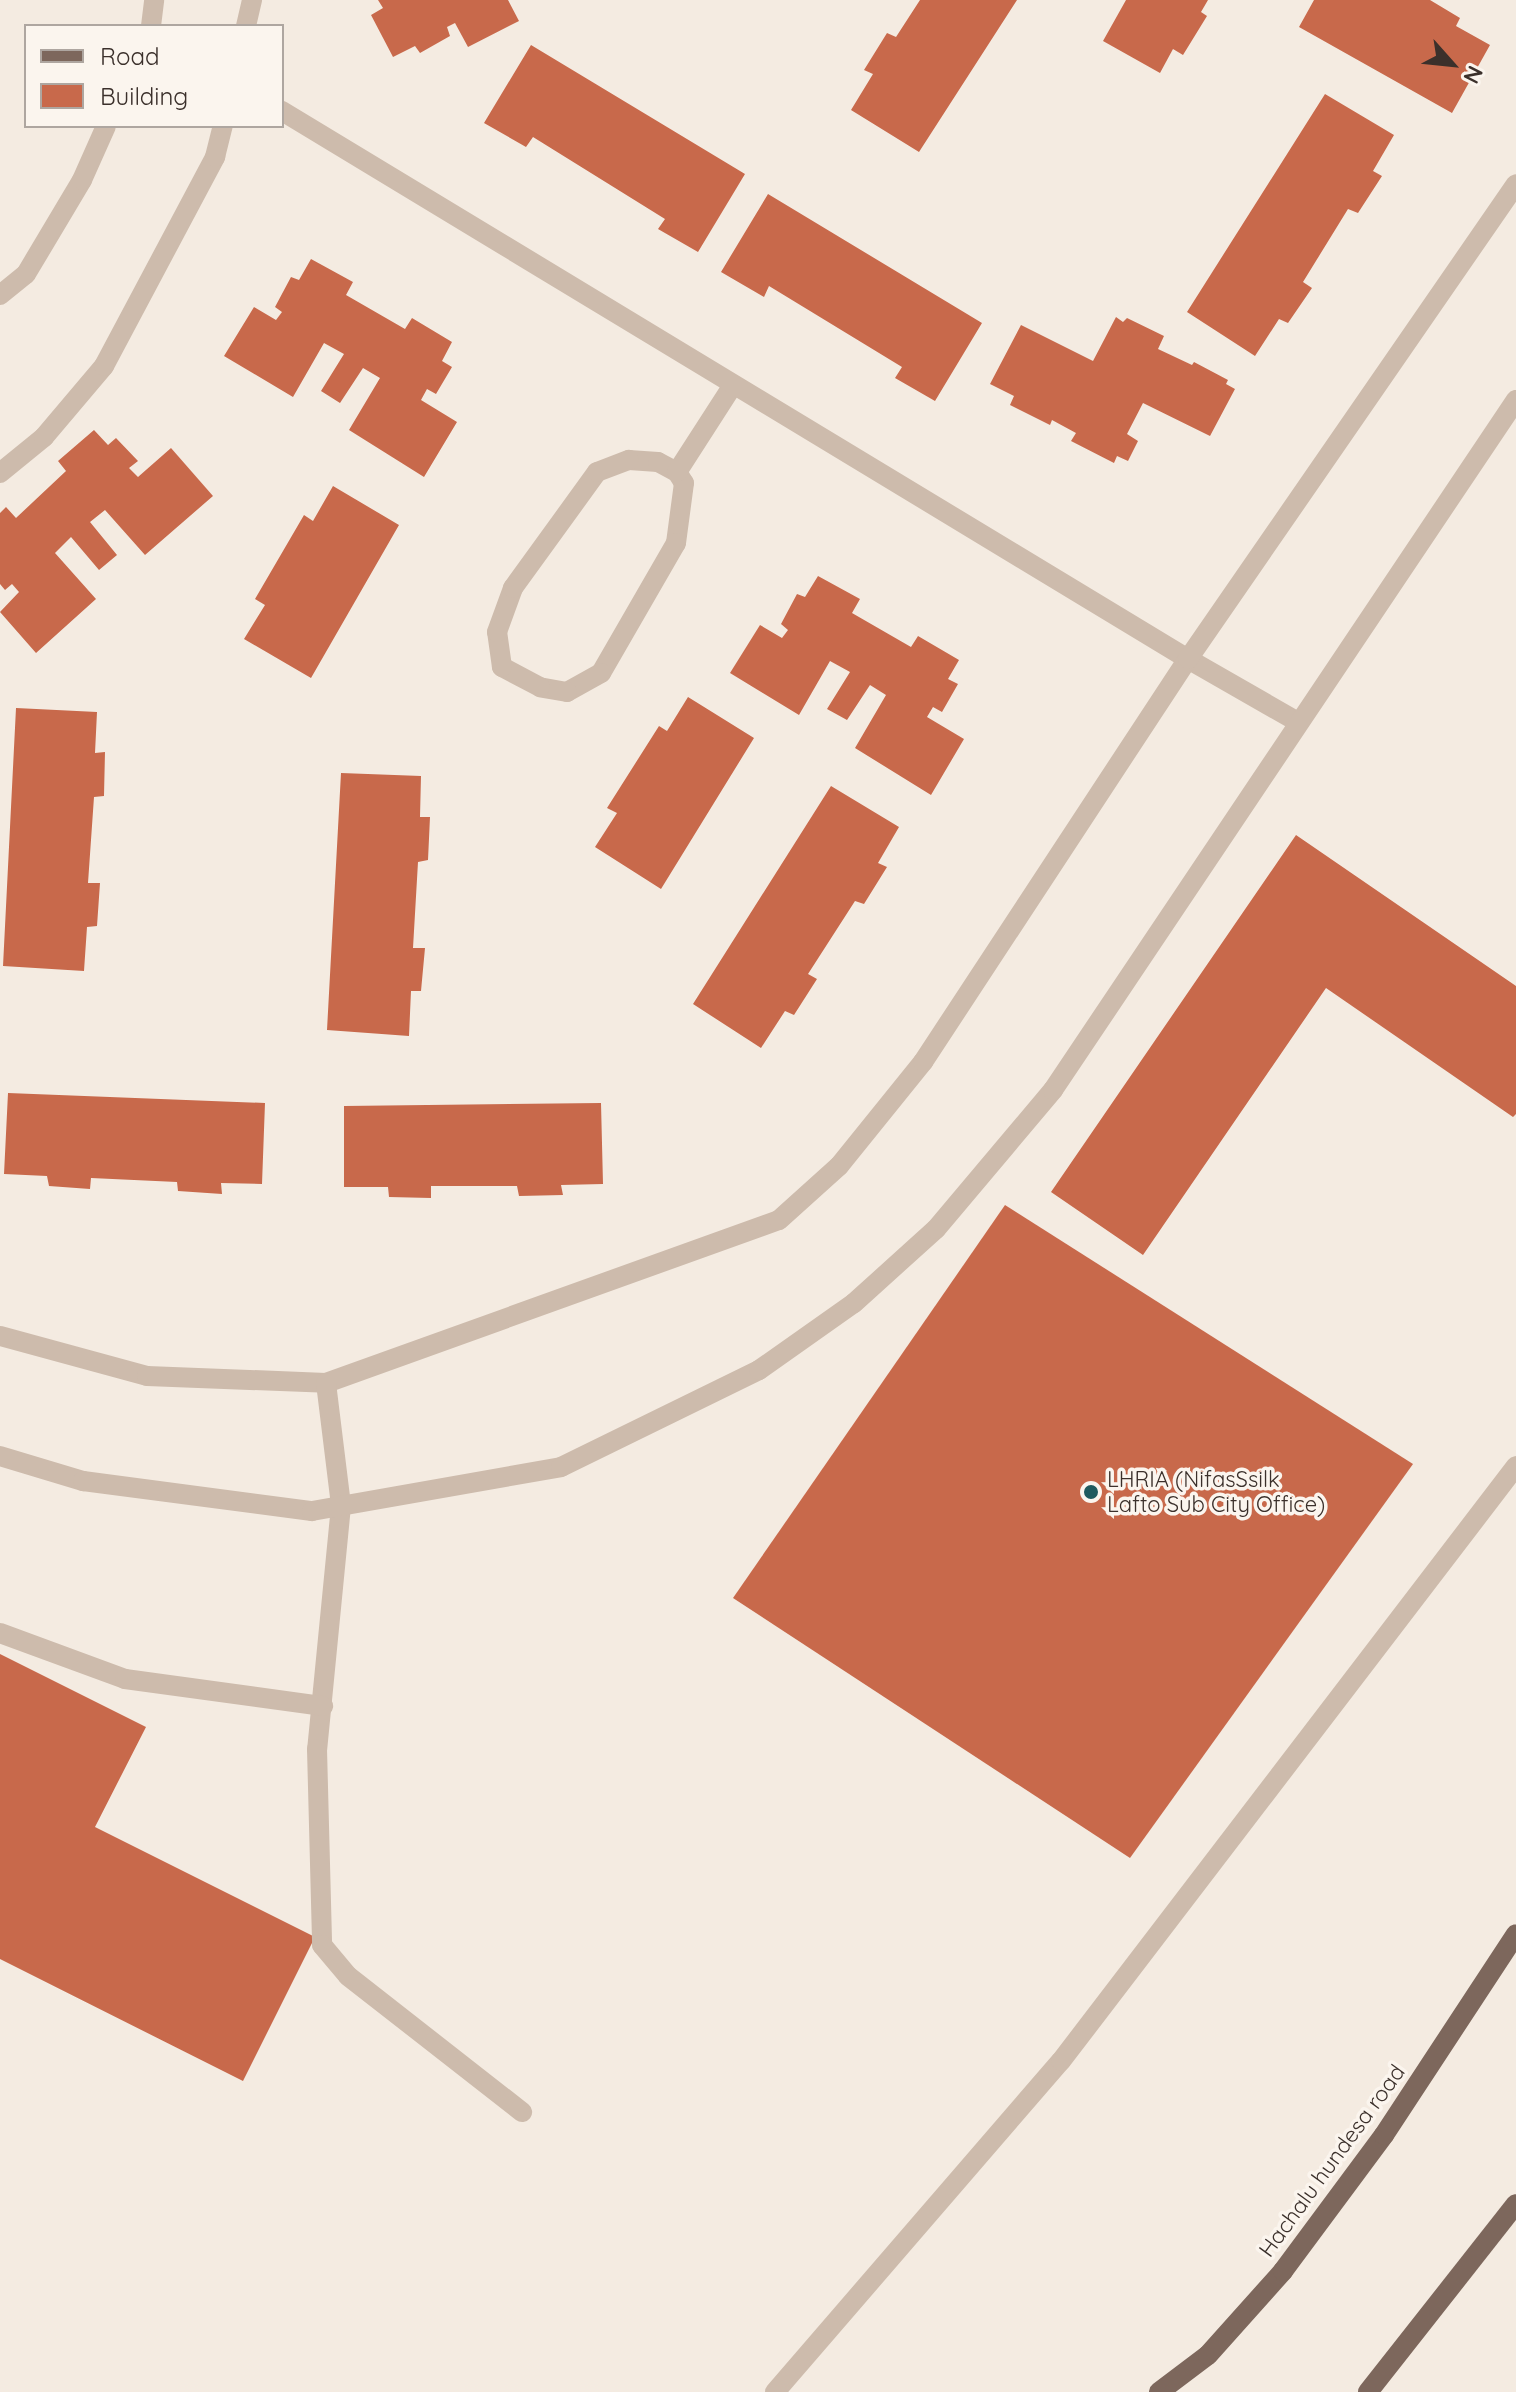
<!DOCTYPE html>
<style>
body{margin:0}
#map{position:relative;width:1516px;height:2392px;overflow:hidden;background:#f4ebe1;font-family:Quicksand,sans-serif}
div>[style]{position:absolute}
.building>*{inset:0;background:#c8694b}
.service>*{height:20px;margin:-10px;padding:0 10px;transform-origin:10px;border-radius:10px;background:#cdbbac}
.minor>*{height:20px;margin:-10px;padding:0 10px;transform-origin:10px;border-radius:10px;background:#cdbbac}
.primary>*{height:20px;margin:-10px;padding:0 10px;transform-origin:10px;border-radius:10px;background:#7d675c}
.dots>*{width:22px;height:22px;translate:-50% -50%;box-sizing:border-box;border:4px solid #fbf5ee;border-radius:50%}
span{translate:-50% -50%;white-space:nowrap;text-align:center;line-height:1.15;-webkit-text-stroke:7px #fbf5ee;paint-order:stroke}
.poi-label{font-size:22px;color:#3b302b}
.left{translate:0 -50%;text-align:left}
.street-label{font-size:22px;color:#3b302b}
.legend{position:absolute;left:24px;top:24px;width:260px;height:104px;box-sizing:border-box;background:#fbf5ee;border:2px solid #aea6a0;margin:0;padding:10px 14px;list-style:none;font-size:24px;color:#3b302b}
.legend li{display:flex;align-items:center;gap:16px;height:40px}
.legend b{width:40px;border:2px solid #aea6a0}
.north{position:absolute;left:1412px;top:24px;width:80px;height:80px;-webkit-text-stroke:6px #fbf5ee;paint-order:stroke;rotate:117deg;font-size:22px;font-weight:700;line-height:32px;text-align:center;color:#3b302b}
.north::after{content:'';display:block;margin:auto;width:28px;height:36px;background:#3b302b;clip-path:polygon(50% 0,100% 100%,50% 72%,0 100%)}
</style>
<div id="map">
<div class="building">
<i style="clip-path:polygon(378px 0,508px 0,519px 21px,468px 47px,455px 23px,447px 27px,450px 36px,420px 53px,415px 46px,393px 57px,371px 15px,383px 8px)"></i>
<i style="clip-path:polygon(920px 0,1017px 0,919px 152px,851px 110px,873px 74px,864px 70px,887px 33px,896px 37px)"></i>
<i style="clip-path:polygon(1126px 0,1208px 0,1201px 12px,1207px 16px,1183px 55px,1173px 49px,1160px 73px,1103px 41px)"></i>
<i style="clip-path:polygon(1314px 0,1430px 0,1460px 18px,1456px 26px,1490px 45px,1452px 113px,1299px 27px)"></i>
<i style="clip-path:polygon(531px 45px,745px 174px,698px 252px,658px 229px,665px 219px,533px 137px,526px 147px,484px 123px)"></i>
<i style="clip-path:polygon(1325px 94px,1394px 135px,1373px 171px,1382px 176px,1358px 213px,1348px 209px,1303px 282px,1312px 288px,1288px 323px,1279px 319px,1255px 356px,1187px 312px)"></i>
<i style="clip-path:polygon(768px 194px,982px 323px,935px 401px,895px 378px,902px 367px,769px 286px,764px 297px,721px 272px)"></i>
<i style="clip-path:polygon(311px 259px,353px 282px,346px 295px,405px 329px,412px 318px,452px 342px,442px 361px,452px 367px,436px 394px,427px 389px,421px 400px,457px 422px,424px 477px,349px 430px,380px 378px,363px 368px,340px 403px,321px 391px,344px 354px,324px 343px,293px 397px,224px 356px,254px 307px,276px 320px,282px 312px,275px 307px,291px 277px,299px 280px)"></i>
<i style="clip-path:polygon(1116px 317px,1123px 322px,1127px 318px,1164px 336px,1158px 349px,1192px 365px,1194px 362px,1228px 380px,1226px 384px,1235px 389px,1210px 436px,1143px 403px,1127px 434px,1138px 441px,1128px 461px,1117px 456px,1114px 463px,1071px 441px,1076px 433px,1052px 420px,1050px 425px,1010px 405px,1014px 396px,990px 384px,1021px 325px,1093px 361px)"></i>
<i style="clip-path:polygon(94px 430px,108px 445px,116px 438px,138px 461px,129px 468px,138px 477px,171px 448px,213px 496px,145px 555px,105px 510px,90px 522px,117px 555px,99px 570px,71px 537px,55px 553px,96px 599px,36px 653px,0 612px,19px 592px,12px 584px,5px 590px,0 584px,0 513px,6px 507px,16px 518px,66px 471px,58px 461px)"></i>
<i style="clip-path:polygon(333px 486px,399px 525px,311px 678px,244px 639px,265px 605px,255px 599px,304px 515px,313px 521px)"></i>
<i style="clip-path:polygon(818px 576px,860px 599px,852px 613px,911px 647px,918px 636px,959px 660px,948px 679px,958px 684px,942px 712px,933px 707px,927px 717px,964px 739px,931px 795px,855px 748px,886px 695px,870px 685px,847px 720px,827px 709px,850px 672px,830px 661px,799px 715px,730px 673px,760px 625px,782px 638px,788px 630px,781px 624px,797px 594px,805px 597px)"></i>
<i style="clip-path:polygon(688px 697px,754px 738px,661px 889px,595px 847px,617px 813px,607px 808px,659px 726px,667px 731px)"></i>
<i style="clip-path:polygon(16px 708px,97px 712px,95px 753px,105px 752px,104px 796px,94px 797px,88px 883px,100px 883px,97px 926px,87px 927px,84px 971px,3px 966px)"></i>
<i style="clip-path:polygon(341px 773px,421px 776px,420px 817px,430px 817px,428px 860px,418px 862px,413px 948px,425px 948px,421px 991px,411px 991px,409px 1036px,327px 1030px)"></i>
<i style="clip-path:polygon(831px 786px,899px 827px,878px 863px,887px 867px,864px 904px,855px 901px,808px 974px,817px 979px,794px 1015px,785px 1011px,761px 1048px,693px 1004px)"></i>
<i style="clip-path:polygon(1296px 835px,1516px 986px,1516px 1114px,1513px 1117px,1326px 988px,1143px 1255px,1051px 1192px)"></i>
<i style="clip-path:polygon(8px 1093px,265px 1103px,262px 1184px,221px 1183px,222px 1194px,178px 1191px,177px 1182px,91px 1178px,90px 1189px,49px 1186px,47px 1176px,4px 1174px)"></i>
<i style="clip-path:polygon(601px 1103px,603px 1184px,561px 1185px,563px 1195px,519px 1196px,517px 1186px,431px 1186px,431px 1198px,389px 1197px,388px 1187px,344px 1187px,344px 1106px)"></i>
<i style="clip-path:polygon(1005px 1205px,1413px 1464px,1130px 1858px,733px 1598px)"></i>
<i style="clip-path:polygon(0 1654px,146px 1727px,95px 1827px,315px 1937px,243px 2081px,0 1959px)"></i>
</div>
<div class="service">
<i style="left:629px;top:460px;width:29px;rotate:4deg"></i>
<i style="left:658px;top:462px;width:21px;rotate:28deg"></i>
<i style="left:677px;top:472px;width:13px;rotate:58deg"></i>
<i style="left:684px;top:483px;width:61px;rotate:97.6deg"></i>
<i style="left:676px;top:543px;width:150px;rotate:120deg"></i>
<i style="left:601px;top:673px;width:39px;rotate:151deg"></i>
<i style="left:567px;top:692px;width:27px;rotate:-170deg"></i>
<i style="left:540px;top:687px;width:43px;rotate:-152.2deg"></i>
<i style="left:502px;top:667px;width:35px;rotate:-98deg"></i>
<i style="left:497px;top:632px;width:47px;rotate:-70deg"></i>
<i style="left:513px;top:588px;width:143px;rotate:-54.1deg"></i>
<i style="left:597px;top:472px;width:34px;rotate:-21deg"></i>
<i style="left:677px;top:472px;width:103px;rotate:-57.2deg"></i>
<i style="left:341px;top:1506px;width:244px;rotate:95.6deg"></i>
<i style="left:317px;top:1749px;width:196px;rotate:88.5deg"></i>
<i style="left:322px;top:1945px;width:40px;rotate:50deg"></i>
<i style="left:348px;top:1976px;width:221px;rotate:38deg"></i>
<i style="left:0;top:1633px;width:133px;rotate:20.2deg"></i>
<i style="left:125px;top:1679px;width:200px;rotate:7.8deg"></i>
<i style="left:775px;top:2392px;width:437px;rotate:-49.2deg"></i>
<i style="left:1061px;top:2061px;width:749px;rotate:-52.59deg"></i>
</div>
<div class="minor">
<i style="left:151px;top:26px;width:26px;rotate:-83deg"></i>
<i style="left:246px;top:26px;width:27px;rotate:-77deg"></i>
<i style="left:282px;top:111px;width:1059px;rotate:31.17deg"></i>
<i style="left:1188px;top:659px;width:127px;rotate:29.8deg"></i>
<i style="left:0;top:295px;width:33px;rotate:-39deg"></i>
<i style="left:26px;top:274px;width:109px;rotate:-59.2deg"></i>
<i style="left:82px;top:180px;width:59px;rotate:-66deg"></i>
<i style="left:0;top:473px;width:57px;rotate:-39.3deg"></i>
<i style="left:44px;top:437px;width:93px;rotate:-49.8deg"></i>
<i style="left:104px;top:366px;width:237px;rotate:-62deg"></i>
<i style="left:215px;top:157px;width:32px;rotate:-76deg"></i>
<i style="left:0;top:1336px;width:152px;rotate:15.2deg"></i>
<i style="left:147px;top:1376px;width:179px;rotate:2.2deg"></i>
<i style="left:326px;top:1383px;width:481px;rotate:-19.8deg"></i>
<i style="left:779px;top:1220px;width:81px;rotate:-42deg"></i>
<i style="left:839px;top:1166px;width:134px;rotate:-51.1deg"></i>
<i style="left:923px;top:1062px;width:482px;rotate:-56.7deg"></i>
<i style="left:1188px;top:659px;width:577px;rotate:-55.37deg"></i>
<i style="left:326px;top:1383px;width:124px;rotate:83deg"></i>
<i style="left:0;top:1456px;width:87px;rotate:16.8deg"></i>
<i style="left:83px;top:1481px;width:231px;rotate:7.5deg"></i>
<i style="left:312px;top:1511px;width:253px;rotate:-10deg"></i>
<i style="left:561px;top:1467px;width:220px;rotate:-26.1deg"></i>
<i style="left:759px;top:1370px;width:116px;rotate:-35.2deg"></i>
<i style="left:854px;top:1303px;width:110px;rotate:-42.1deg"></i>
<i style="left:936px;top:1229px;width:182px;rotate:-49.9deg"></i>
<i style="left:1053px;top:1090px;width:831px;rotate:-56.14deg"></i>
</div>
<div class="primary">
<i style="left:1159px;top:2392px;width:61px;rotate:-37.1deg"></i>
<i style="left:1208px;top:2355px;width:113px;rotate:-48.2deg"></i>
<i style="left:1283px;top:2271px;width:169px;rotate:-53.4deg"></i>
<i style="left:1384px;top:2135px;width:240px;rotate:-56.7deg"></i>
<i style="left:1368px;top:2392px;width:239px;rotate:-51.8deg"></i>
</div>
<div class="dots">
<i style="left:1091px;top:1492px;background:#1f5a5e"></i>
</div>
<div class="poi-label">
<span class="left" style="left:1107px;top:1492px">LHRIA (NifasSsilk<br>Lafto Sub City Office)</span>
</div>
<div class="street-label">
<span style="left:1332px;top:2161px;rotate:-54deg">Hachalu hundesa road</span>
</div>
<ul class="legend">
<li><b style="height:10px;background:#7d675c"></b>Road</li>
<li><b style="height:22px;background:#c8694b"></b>Building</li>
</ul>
<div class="north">N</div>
</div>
